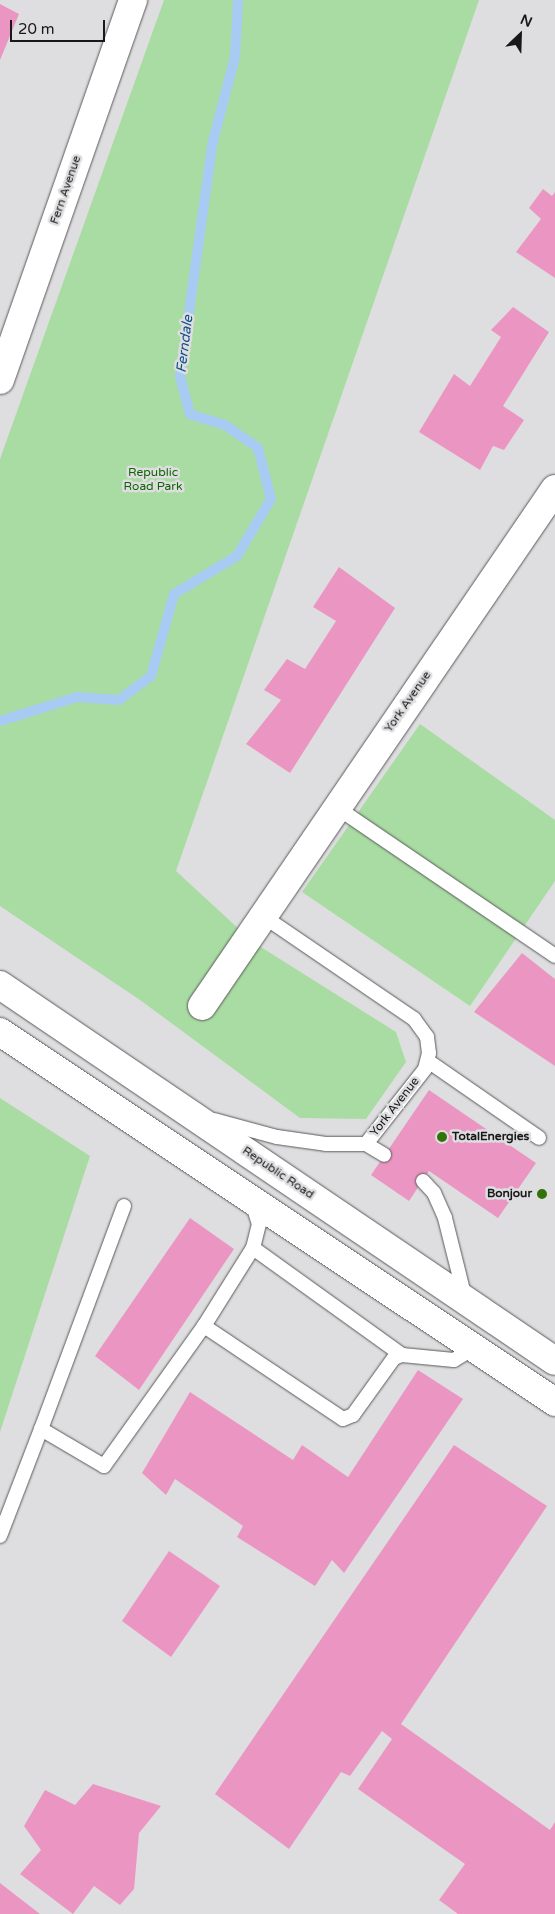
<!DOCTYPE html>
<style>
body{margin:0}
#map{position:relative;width:555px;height:1914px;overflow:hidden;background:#dedee0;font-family:"Varela Round",sans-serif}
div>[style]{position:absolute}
.green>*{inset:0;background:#a9dca2}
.stream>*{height:10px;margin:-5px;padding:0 5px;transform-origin:5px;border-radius:5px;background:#a7cbf3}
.building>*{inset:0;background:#eb96c2}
.roads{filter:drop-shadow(0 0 1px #59595b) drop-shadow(0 0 1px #59595b)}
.lane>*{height:14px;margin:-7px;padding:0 7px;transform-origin:7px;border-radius:7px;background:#fff}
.street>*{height:28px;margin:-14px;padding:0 14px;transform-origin:14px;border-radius:14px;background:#fff}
.secondary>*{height:28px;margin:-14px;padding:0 14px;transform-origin:14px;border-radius:14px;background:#fff}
.dots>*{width:14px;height:14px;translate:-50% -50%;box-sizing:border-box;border:2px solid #dedee0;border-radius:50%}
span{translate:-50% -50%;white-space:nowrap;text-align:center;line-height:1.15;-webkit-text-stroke:5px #dedee0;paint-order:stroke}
.street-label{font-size:12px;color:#181819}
.park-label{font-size:12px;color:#0e6504}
.poi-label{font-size:12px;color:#181819;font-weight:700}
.left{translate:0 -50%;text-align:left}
.right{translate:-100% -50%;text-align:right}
.water-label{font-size:14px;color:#0e4f8a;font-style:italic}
.north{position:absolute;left:495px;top:10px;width:50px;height:50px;-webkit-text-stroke:4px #dedee0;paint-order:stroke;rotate:24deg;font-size:14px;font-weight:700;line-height:20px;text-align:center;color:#181819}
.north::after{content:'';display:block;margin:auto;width:18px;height:22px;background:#181819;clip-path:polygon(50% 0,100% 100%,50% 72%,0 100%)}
.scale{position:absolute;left:10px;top:20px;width:95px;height:22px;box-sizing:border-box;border:2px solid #181819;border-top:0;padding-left:6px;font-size:15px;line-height:18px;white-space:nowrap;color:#181819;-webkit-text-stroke:4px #dedee0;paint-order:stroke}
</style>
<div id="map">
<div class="green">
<i style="clip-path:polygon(164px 0,479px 0,176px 871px,253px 942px,396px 1032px,406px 1062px,366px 1119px,300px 1118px,140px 1000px,0 906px,0 459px)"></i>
<i style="clip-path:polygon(420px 724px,555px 820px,555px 881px,470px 1006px,302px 892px)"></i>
<i style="clip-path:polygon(0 1098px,90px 1156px,0 1432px)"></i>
</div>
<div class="stream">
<i style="left:0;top:721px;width:81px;rotate:-17.3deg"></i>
<i style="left:77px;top:697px;width:42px;rotate:4.1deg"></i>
<i style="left:119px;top:700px;width:40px;rotate:-37deg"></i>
<i style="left:151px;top:676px;width:85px;rotate:-74.3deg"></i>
<i style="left:174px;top:594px;width:74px;rotate:-31.1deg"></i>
<i style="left:237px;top:556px;width:66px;rotate:-59.2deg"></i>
<i style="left:271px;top:499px;width:53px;rotate:-104.3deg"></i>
<i style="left:258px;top:448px;width:40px;rotate:-145.1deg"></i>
<i style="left:225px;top:425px;width:37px;rotate:-163deg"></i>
<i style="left:190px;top:414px;width:38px;rotate:-105deg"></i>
<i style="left:180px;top:377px;width:234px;rotate:-82.1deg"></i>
<i style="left:212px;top:145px;width:91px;rotate:-75.4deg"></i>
<i style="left:235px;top:57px;width:57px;rotate:-87deg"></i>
</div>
<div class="building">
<i style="clip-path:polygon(0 4px,19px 14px,0 60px)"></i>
<i style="clip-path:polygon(543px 189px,552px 196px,555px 192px,555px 278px,516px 252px,541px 219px,529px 208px)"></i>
<i style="clip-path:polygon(513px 307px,549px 332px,503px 406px,524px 420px,504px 450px,493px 446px,480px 470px,419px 432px,454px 374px,470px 386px,501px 337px,491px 330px)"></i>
<i style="clip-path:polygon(339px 567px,395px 608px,290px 773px,246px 744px,281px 700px,264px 690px,287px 659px,305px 669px,336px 621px,313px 607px)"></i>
<i style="clip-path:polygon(522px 953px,555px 979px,555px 1066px,474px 1012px)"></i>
<i style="clip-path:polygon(429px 1090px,536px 1163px,498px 1218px,429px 1171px,409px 1201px,371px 1175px)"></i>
<i style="clip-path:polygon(190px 1218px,234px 1249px,139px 1390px,95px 1356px)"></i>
<i style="clip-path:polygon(418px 1370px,463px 1399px,344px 1573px,332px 1560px,315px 1586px,237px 1537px,243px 1526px,175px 1479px,166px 1495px,142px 1473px,190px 1392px,293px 1460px,302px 1445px,348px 1477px)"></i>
<i style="clip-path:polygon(454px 1445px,547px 1506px,401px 1724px,550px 1830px,555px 1822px,555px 1914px,458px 1914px,439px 1900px,465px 1864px,358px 1789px,392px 1739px,382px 1731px,350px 1776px,341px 1772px,289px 1849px,215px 1794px)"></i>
<i style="clip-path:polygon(169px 1551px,220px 1586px,171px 1657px,122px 1621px)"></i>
<i style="clip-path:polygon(93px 1784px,161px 1806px,139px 1833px,134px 1889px,120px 1905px,94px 1886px,73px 1914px,20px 1874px,41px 1850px,24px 1826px,45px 1790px,75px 1805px)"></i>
<i style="clip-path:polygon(0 1883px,40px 1914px,0 1914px)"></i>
</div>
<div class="roads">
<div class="lane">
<i style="left:336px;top:807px;width:265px;rotate:34.2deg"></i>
<i style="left:263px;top:916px;width:183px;rotate:34.3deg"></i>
<i style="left:414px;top:1019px;width:22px;rotate:54deg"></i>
<i style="left:427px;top:1037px;width:16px;rotate:83deg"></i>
<i style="left:429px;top:1053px;width:16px;rotate:104deg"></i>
<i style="left:425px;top:1069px;width:95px;rotate:128.2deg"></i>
<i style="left:428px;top:1061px;width:135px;rotate:34.7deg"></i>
<i style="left:214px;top:1120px;width:65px;rotate:15.1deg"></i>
<i style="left:277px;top:1137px;width:49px;rotate:8.1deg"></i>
<i style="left:326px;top:1144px;width:40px"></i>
<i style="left:366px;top:1144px;width:21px;rotate:31deg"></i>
<i style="left:423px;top:1181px;width:16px;rotate:47deg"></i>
<i style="left:434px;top:1193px;width:27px;rotate:66deg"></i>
<i style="left:445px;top:1218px;width:82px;rotate:76deg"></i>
<i style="left:124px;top:1206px;width:238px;rotate:110.4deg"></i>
<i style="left:41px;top:1429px;width:73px;rotate:30.4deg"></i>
<i style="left:104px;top:1466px;width:172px;rotate:-54.5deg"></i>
<i style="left:204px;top:1326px;width:92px;rotate:-57.9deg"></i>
<i style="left:253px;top:1248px;width:25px;rotate:-76deg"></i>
<i style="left:259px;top:1224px;width:20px;rotate:-108deg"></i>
<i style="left:253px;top:1248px;width:183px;rotate:35.7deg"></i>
<i style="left:204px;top:1326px;width:167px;rotate:33.8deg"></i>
<i style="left:343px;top:1419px;width:11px;rotate:-22deg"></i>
<i style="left:353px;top:1415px;width:70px;rotate:-54.3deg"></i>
<i style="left:394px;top:1358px;width:9px;rotate:-21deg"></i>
<i style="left:402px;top:1355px;width:52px;rotate:5.5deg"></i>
<i style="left:454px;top:1360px;width:26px;rotate:-31deg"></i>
<i style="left:0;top:1536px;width:115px;rotate:-69deg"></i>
</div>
<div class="street">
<i style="left:0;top:380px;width:403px;rotate:-70.7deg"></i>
<i style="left:202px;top:1006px;width:626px;rotate:-55.68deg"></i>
</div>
<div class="secondary">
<i style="left:0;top:985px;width:670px;rotate:34.12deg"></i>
<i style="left:0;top:1032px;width:667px;rotate:33.69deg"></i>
</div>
</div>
<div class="dots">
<i style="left:442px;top:1137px;background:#337209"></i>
<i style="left:542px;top:1194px;background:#337209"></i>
</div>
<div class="street-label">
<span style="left:66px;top:190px;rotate:-71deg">Fern Avenue</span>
<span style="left:408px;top:702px;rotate:-55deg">York Avenue</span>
<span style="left:395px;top:1107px;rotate:-52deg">York Avenue</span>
<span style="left:278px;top:1173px;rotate:34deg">Republic Road</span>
</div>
<div class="park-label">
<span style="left:153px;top:480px">Republic<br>Road Park</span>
</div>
<div class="poi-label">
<span class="left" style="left:452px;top:1137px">TotalEnergies</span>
<span class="right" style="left:532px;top:1194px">Bonjour</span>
</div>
<div class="water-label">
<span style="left:185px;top:344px;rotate:-83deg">Ferndale</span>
</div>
<div class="north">N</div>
<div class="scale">20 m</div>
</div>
